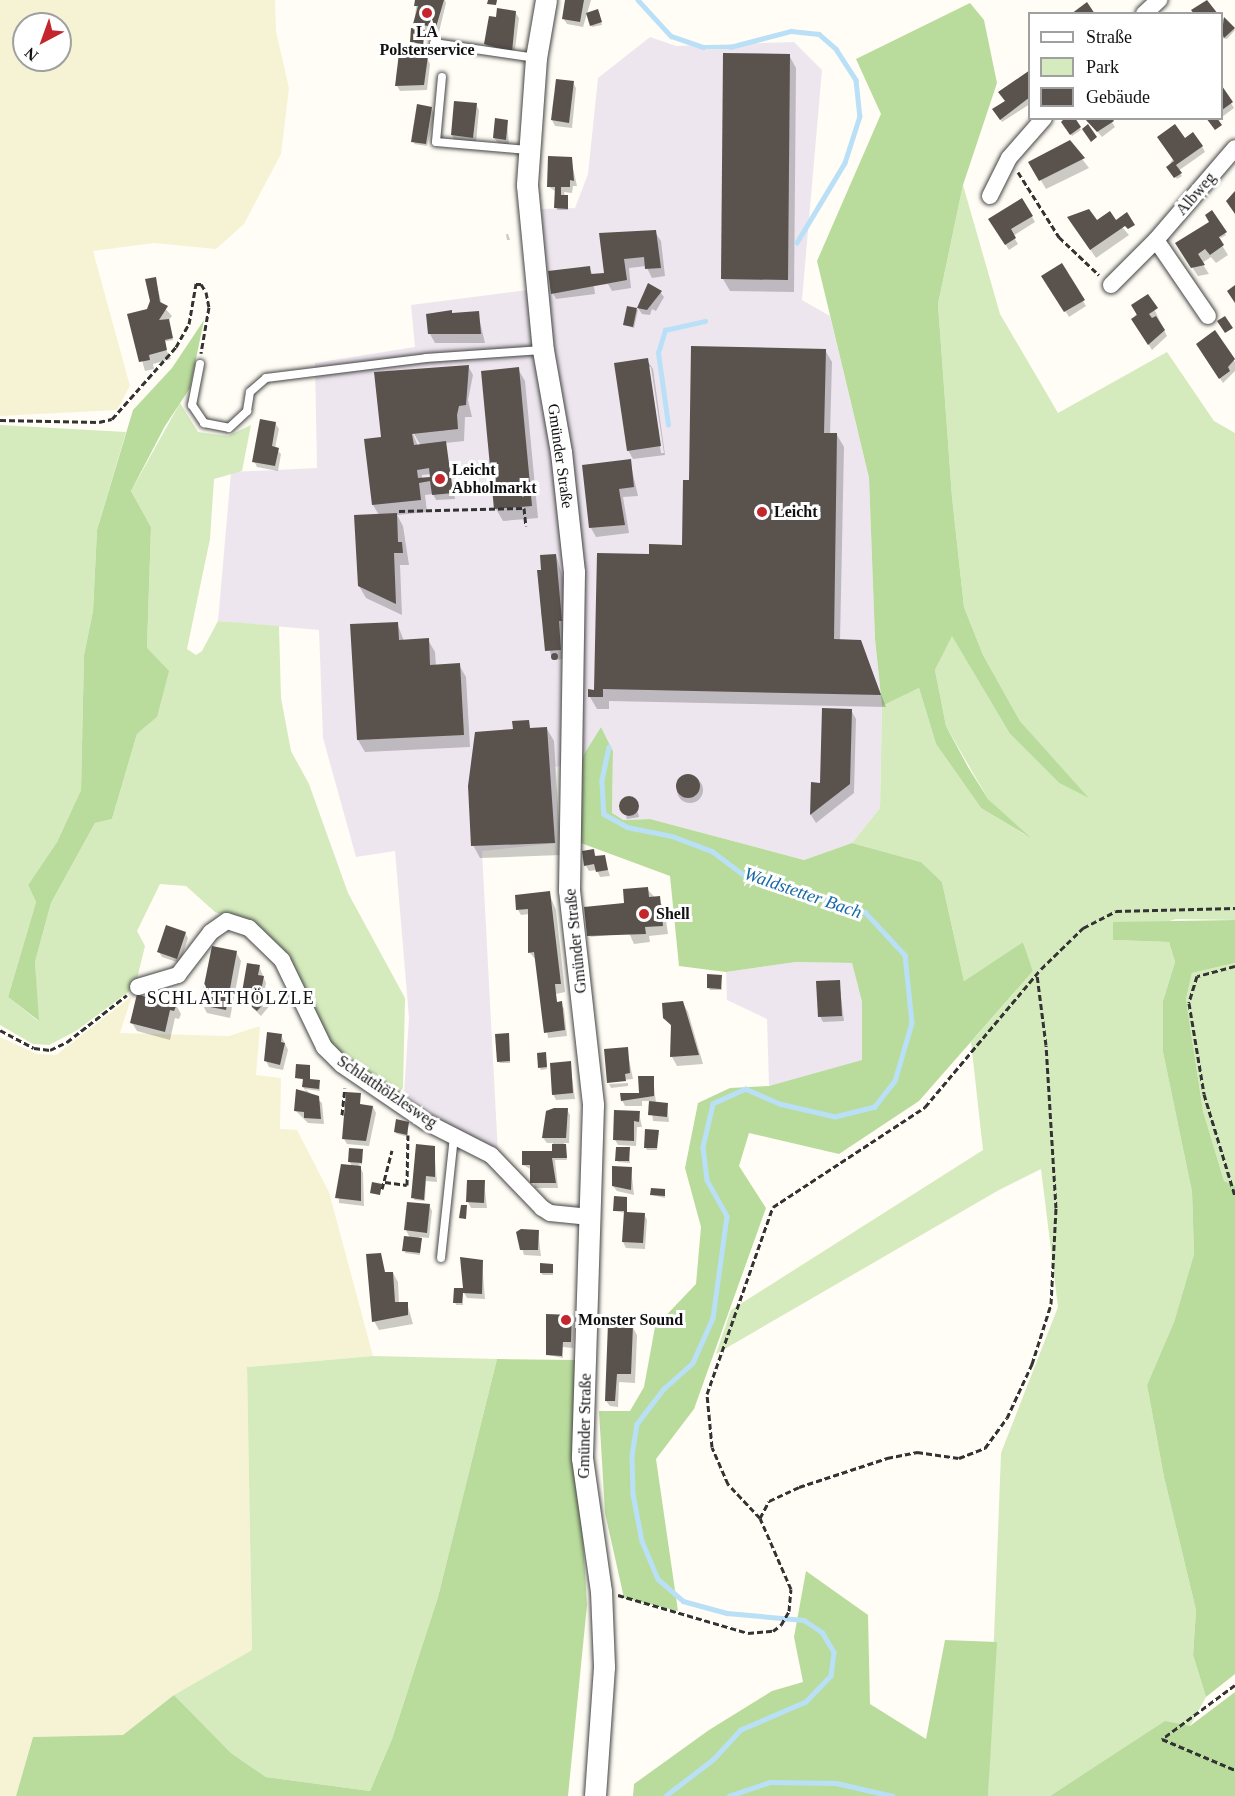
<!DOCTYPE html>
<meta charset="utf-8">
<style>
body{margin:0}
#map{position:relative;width:1235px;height:1796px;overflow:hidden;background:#fffdf5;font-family:Georgia,serif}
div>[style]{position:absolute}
.industrial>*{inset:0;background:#eee6ef}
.farmland>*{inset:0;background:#f6f3d4}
.green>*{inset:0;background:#d5ebbd}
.forest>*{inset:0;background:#b9dc9c}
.shadow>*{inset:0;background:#0003}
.round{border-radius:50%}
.stream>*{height:4.5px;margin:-2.25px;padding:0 2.25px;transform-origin:2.25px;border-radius:2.25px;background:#b9e0f7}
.building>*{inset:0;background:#5a524d}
.path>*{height:3px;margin-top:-1.5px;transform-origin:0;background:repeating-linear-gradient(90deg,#333 0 6px,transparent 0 9px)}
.roads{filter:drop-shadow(0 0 2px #444) drop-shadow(0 0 2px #444)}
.service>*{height:8px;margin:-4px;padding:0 4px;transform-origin:4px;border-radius:4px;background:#fff}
.minor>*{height:16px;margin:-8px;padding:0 8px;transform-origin:8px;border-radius:8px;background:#fff}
.tertiary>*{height:21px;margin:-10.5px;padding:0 10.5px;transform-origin:10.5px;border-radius:10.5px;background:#fff}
.dots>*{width:16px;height:16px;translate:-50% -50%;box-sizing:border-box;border:3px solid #fff;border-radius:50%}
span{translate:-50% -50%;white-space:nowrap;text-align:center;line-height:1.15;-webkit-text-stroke:6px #fff;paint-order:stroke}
.poi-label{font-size:16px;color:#111;font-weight:700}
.left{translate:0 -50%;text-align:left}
.street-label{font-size:16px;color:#111}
.water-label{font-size:18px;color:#1768a6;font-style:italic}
.neighbourhood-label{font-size:18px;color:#111;letter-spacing:1.5px}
.legend{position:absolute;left:1028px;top:12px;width:195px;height:108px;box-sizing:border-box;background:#fff;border:2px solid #a0a0a0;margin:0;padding:8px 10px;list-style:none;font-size:18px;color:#111}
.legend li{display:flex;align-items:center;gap:12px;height:30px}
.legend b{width:30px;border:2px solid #a0a0a0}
.north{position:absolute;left:12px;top:12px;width:60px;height:60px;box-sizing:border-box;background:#fff;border:2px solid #a0a0a0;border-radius:50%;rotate:221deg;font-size:16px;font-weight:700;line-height:24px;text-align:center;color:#111}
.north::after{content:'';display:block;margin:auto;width:21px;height:27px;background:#c4262e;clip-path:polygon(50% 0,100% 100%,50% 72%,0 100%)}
</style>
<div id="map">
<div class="industrial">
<i style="clip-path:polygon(650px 37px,676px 46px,794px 42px,822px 70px,802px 300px,830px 316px,869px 478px,875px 639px,882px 706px,880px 808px,852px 843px,804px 860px,650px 819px,625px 820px,612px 813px,613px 751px,601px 727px,579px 762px,555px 767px,556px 843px,482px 851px,498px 1154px,431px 1117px,404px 1094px,409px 1018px,395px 851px,356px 857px,323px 738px,319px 630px,218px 621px,231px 472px,317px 468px,315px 363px,415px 347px,411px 305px,544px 288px,540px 209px,575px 208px,588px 174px,598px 78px)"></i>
<i style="clip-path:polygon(796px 962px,852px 963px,862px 1002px,862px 1060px,820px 1075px,769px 1086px,767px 1019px,727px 1000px,726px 972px)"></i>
</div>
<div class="farmland">
<i style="clip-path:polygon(evenodd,0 0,275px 0,276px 31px,289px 88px,281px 154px,244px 224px,216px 249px,154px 243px,93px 251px,130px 386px,117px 410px,0 416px,0 0,24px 24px,60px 24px,60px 60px,24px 60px,24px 24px)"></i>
<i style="clip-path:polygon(132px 996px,120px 1033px,229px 1036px,260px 1026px,256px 1075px,281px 1078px,280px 1129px,297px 1130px,329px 1192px,373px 1356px,247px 1367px,252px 1650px,174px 1695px,123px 1735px,33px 1737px,16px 1796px,0 1796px,0 1037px,37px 1054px,56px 1055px)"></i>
</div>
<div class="green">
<i style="clip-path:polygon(963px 185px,1000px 314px,1058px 413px,1167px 352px,1214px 421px,1235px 433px,1235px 920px,1176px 919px,1113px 940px,1169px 942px,1175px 962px,1163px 1001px,1163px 1052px,1192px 1192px,1194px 1254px,1174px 1322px,1147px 1385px,1164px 1477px,1196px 1610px,1193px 1655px,1206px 1697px,1190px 1726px,1165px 1722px,1050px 1796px,988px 1796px,1001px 1453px,1058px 1307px,1041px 1169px,999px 1190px,716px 1354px,731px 1310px,983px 1150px,971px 1042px,1033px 971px,1023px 942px,964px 981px,942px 882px,921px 862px,852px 843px,880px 808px,882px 706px,919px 688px,936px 744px,981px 808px,1027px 836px,988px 799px,946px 726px,935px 670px,952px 635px,1010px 734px,1059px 783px,1088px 797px,1020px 721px,983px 655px,964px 607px,952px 497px,938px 304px)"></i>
<i style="clip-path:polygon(180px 403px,198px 432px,228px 436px,251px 425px,242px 471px,214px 479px,210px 539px,187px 649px,196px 655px,202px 651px,218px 621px,279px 626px,281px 698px,291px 751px,309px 784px,348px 893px,405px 998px,403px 1088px,397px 1094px,330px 1050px,305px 994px,230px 918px,215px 912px,186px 886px,160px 884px,137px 931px,145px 946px,135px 987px,76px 1031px,49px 1045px,33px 1044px,0 1025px,0 425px,126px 432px,97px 530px,93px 611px,84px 655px,81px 790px,57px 842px,28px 885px,36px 902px,8px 997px,38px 1021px,35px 962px,51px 903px,95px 823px,112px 819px,137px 734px,157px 717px,147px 648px,151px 527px,131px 491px)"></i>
<i style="clip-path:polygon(1235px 963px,1235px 1186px,1224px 1181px,1203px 1111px,1186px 999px,1192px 973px)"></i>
<i style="clip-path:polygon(373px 1356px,497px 1359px,438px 1597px,392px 1739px,370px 1791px,266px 1777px,231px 1753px,174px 1695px,252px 1650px,247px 1367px)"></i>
</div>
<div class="forest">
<i style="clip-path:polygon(970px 3px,984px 20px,997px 83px,963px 185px,938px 304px,952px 497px,964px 607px,983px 655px,1020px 721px,1089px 798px,1059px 783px,1010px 734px,952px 636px,935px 670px,946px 726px,968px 767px,988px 799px,1031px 838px,981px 808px,936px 744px,919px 688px,882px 706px,875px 639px,869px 478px,817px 261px,881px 114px,856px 59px)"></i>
<i style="clip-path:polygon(204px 320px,190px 388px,165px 426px,131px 491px,151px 527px,147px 648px,169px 671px,157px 717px,137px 734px,112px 819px,95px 823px,51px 903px,35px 962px,39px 1021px,8px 997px,36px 902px,28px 885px,57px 842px,81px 790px,84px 655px,93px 611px,97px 530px,133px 410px,172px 368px)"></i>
<i style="clip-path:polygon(601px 727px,613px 751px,612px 813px,624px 820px,650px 819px,804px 860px,852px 843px,921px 862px,942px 882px,964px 981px,1023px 942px,1033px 971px,919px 1101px,839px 1154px,749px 1133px,739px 1166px,766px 1208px,694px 1409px,656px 1459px,678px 1611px,624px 1598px,605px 1513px,599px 1411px,630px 1411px,644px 1387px,655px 1327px,696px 1284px,701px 1227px,685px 1168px,698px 1103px,730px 1088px,769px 1086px,862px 1060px,862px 1002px,852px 963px,796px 962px,726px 972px,679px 966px,670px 876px,570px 839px,579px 762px)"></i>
<i style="clip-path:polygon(1235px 920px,1235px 963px,1192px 973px,1186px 999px,1203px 1111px,1224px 1181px,1235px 1186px,1235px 1674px,1206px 1697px,1193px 1655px,1196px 1610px,1164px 1477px,1147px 1385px,1174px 1322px,1194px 1254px,1192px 1192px,1163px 1052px,1163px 1001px,1175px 962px,1169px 942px,1113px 940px,1113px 922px)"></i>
<i style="clip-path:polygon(497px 1359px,577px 1360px,575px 1410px,587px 1605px,568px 1796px,16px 1796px,33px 1737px,123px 1735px,174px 1695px,231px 1753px,266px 1777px,370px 1791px,392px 1739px,438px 1597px)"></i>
<i style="clip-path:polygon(806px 1571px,868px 1615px,870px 1704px,926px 1739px,945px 1640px,997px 1642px,988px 1796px,633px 1796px,634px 1784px,709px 1730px,772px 1691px,803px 1682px,794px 1637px)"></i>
<i style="clip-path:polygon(1235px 1692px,1235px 1796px,1050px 1796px,1165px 1721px,1190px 1726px)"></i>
</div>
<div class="shadow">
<i style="clip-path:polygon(417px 0,445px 0,446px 3px,439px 32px,423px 30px,424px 46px,411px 42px,418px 31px,414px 24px)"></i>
<i style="clip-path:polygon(567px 0,591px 0,583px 27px,567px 24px,563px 18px)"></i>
<i style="clip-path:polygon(515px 12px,519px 18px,514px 57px,489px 50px,485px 44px,497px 18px)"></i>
<i style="clip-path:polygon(599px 13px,602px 25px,592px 27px,591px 25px)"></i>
<i style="clip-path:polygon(1222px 17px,1235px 30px,1227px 39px,1222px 38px)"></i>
<i style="clip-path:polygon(724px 55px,789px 55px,796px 68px,794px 292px,730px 291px,723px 279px)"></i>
<i style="clip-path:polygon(427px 58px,430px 64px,427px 90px,400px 91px,397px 86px)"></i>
<i style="clip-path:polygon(1030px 72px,1030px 104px,1002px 122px,994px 110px,1006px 102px)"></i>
<i style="clip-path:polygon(573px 83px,576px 88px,572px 128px,555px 126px,552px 120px)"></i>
<i style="clip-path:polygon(1222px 89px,1234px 108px,1222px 117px)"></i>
<i style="clip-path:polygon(476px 105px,479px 110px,476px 143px,455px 141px,452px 135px)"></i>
<i style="clip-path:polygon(431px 108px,435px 114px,427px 146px,414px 144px)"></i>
<i style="clip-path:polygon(1073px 118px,1081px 130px,1072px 136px,1063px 122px)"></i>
<i style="clip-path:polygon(1086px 118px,1110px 119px,1115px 127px,1102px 137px)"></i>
<i style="clip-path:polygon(507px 121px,509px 145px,498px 143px,494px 138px)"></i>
<i style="clip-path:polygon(1184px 140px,1202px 146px,1205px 152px,1178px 171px,1182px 176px,1177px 179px,1168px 167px)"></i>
<i style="clip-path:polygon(1069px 142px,1089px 168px,1046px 189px,1030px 162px,1040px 156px,1042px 159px)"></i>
<i style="clip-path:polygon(571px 159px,577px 186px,573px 186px,572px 193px,564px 192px,568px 210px,557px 210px,556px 192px,548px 186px)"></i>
<i style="clip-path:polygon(1022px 200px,1035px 222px,1013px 236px,1018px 244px,1009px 250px,990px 219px)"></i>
<i style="clip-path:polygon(1110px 213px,1129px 235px,1096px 258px,1074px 226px,1096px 222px)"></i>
<i style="clip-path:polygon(1212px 213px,1226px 235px,1221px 238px,1215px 234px,1228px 255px,1216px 263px,1211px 257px,1202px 263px,1209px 274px,1198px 276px,1177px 244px,1211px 222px)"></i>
<i style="clip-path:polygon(655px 232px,661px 241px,665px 276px,652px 278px,646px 266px,629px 268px,631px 288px,612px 291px,608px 284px,594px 286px,595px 294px,556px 299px,553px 293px,589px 268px,593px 275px,606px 274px)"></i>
<i style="clip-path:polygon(506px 234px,508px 234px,510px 240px,507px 240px)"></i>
<i style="clip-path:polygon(1061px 265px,1086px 306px,1069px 317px,1043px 276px)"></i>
<i style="clip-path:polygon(155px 278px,162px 305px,172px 316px,168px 321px,173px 340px,162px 342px,171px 359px,153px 364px,154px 369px,145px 371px,129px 315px,149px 310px)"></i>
<i style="clip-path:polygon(660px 292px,664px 297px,656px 311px,652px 309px,650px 315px,642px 314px,638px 308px)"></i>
<i style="clip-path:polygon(1148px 296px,1167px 336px,1152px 350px,1133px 319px)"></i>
<i style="clip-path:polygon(629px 308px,638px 310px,634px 328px,625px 325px)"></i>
<i style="clip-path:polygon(451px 311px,453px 315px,478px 313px,485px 343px,435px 343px,430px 334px)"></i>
<i style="clip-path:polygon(1215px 332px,1235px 362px,1235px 371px,1223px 383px,1201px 350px)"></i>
<i style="clip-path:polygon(825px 350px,832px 362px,830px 435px,837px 435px,844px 447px,840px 641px,860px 641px,886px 707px,609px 701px,609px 709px,597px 709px,590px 697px,595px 691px,650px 555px,684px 546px,691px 481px)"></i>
<i style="clip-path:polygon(evenodd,647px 360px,653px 369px,665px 455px,633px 459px,628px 450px,647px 360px,648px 367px,651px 367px,664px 453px,661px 453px,648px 367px)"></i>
<i style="clip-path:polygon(evenodd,468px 366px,473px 375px,468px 400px,472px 417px,465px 417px,464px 441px,445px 443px,455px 499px,436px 500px,433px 494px,425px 495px,427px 512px,397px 515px,403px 526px,409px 565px,400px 565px,402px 615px,366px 598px,359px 586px,379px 515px,373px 505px,383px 439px,468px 366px,410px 427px,421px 446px,418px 446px,410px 427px,468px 366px,431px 474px,431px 478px,422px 479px,422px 475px,431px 474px)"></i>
<i style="clip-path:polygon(518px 369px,525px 381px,538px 518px,503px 521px,496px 509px)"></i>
<i style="clip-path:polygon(275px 423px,279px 429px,275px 448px,281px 454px,278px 471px,257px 467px,254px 461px)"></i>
<i style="clip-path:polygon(630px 461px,638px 496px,623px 497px,629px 533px,596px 537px,591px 528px,583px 466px)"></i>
<i style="clip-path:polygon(556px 555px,564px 581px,565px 659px,552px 660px,541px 613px,542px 556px)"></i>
<i style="clip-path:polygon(397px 623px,404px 641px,428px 640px,435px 652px,436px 666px,459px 665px,466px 677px,470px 747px,365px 752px,358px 740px,352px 626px)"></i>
<i style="clip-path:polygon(851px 710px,856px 719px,854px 793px,816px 823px,811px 815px,812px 784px,822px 784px)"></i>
<i style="clip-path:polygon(528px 721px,530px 730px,547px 729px,554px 741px,561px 855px,480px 858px,473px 845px,515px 731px)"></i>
<i class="round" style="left:677px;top:777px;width:26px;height:26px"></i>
<i style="clip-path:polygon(634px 799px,639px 817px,627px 819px,622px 801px)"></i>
<i style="clip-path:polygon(593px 851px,597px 858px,604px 857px,610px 876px,600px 877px,597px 870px,589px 871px,586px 866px)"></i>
<i style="clip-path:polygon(647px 889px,664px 907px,668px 934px,649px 936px,650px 942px,634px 944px,629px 933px,590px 937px)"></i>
<i style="clip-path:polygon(549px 893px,556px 910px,565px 992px,556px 994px,557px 1003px,564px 1008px,567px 1036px,548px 1038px,537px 961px,529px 952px,530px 914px,521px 915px,518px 910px)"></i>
<i style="clip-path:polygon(185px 933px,188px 938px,180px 963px,162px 957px,159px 952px)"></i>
<i style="clip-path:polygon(236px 952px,241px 961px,230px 1018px,207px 1013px,202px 1004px)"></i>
<i style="clip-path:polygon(259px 966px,266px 983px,264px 995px,271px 1004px,261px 1016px,242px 998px)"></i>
<i style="clip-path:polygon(721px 976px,722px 990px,710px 990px,709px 988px)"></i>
<i style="clip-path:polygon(839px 982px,844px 1021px,823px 1022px,820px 1016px)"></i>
<i style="clip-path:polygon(155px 996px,158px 1000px,176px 1005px,181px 1014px,179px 1019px,175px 1018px,170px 1040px,137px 1031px,132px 1023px,146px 999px)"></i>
<i style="clip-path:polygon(683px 1003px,688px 1012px,703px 1064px,677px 1066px,672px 1057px,673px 1029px,665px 1017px)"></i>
<i style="clip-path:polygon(281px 1035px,288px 1050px,283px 1070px,269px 1067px,266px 1061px)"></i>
<i style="clip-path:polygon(509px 1037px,510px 1063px,500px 1063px,498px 1061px)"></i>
<i style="clip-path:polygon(627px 1049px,633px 1079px,609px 1081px)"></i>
<i style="clip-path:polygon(545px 1054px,547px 1069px,541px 1070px,540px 1068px)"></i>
<i style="clip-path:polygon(570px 1063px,575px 1099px,556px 1100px,553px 1094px)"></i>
<i style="clip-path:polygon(309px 1066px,310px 1081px,319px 1081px,320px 1091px,305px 1089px,322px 1103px,324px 1124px,308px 1123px,296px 1111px,298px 1090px,306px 1091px,303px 1087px,304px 1080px,297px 1078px)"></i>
<i style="clip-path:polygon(653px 1077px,656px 1103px,667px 1104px,669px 1122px,653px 1121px,651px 1101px,642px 1101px,642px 1106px,625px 1106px,622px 1100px,640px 1094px)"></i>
<i style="clip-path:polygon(628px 1083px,628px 1086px,611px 1088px,609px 1084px)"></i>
<i style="clip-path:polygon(360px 1094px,360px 1106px,373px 1107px,376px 1113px,369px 1146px,347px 1144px,344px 1139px)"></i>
<i style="clip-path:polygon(567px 1110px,570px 1115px,569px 1143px,564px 1143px,567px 1160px,555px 1160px,558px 1188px,535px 1188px,532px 1170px,523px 1165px,523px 1152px,554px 1158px,553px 1143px,547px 1143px,543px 1138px)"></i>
<i style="clip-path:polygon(639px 1113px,642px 1127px,637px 1127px,636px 1146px,618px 1145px,615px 1140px)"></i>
<i style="clip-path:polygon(408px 1123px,408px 1137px,397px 1134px,395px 1132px)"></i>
<i style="clip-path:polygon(658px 1131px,657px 1150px,647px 1150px,646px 1148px)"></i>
<i style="clip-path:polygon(434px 1147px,437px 1182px,426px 1181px,425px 1201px,414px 1200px)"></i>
<i style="clip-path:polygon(629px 1149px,630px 1163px,618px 1162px,617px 1160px)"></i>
<i style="clip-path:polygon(362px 1151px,362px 1165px,359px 1164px,363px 1173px,364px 1206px,339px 1203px,338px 1183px,352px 1166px,349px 1161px)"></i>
<i style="clip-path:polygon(631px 1168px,634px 1195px,617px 1191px,613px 1186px)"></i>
<i style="clip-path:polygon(484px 1182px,487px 1208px,471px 1208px,468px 1202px)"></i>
<i style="clip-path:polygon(664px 1190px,665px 1198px,652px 1195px)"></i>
<i style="clip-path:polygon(626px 1198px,627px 1213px,644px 1214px,647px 1220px,645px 1249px,626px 1248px,623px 1242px,625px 1213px,615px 1211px)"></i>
<i style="clip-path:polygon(429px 1205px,432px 1211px,429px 1238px,419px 1237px,420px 1255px,405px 1253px,410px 1238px,406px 1230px)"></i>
<i style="clip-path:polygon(538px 1231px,541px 1256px,524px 1255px,518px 1234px)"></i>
<i style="clip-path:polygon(482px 1262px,485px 1299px,467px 1298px,463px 1291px,463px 1305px,456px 1305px,455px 1302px)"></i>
<i style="clip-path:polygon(552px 1265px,553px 1275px,543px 1275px,541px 1273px)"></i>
<i style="clip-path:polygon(393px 1273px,398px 1282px,399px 1303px,407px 1303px,413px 1324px,379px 1330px,374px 1321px,385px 1274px)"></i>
<i style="clip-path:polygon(547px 1315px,571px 1317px,575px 1322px,573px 1348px,563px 1347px,563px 1358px,548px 1355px)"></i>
<i style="clip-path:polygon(632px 1326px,637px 1335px,635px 1383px,619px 1382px,618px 1407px,610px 1406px,606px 1401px)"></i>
</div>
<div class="stream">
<i style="left:638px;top:0;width:49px;rotate:47.5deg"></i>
<i style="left:671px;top:36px;width:34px;rotate:19deg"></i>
<i style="left:703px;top:47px;width:27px"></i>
<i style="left:730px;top:47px;width:63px;rotate:-14.7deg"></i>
<i style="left:791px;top:31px;width:28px;rotate:6deg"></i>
<i style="left:819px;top:34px;width:23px;rotate:41deg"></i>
<i style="left:836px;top:49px;width:37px;rotate:57deg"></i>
<i style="left:856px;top:80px;width:36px;rotate:84deg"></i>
<i style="left:860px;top:116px;width:49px;rotate:107.7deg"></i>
<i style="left:845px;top:163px;width:93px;rotate:121deg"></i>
<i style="left:668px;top:425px;width:73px;rotate:-97.9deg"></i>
<i style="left:658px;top:353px;width:24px;rotate:-73deg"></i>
<i style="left:665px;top:330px;width:41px;rotate:-12.7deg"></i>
<i style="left:609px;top:747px;width:35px;rotate:102deg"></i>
<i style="left:602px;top:781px;width:33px;rotate:87deg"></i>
<i style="left:604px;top:814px;width:26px;rotate:29deg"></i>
<i style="left:627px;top:827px;width:46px;rotate:11.3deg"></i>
<i style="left:672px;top:836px;width:43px;rotate:20.6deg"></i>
<i style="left:712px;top:851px;width:45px;rotate:36.9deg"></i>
<i style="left:748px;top:878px;width:122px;rotate:16.2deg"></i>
<i style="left:865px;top:912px;width:59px;rotate:47.1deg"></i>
<i style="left:905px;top:955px;width:68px;rotate:84.1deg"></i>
<i style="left:912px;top:1023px;width:60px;rotate:106.3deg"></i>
<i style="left:895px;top:1081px;width:33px;rotate:128deg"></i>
<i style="left:875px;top:1107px;width:41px;rotate:166deg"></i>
<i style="left:835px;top:1117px;width:57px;rotate:-166.9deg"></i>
<i style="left:779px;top:1104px;width:36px;rotate:-156deg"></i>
<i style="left:746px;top:1089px;width:36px;rotate:156deg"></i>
<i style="left:713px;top:1104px;width:44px;rotate:103.1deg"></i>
<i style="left:703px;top:1147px;width:33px;rotate:83deg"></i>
<i style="left:707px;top:1180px;width:41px;rotate:60.9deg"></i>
<i style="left:727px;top:1216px;width:103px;rotate:97.8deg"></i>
<i style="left:713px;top:1318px;width:49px;rotate:114deg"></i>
<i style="left:693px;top:1363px;width:39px;rotate:138deg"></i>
<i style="left:664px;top:1389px;width:44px;rotate:127.6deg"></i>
<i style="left:637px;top:1424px;width:30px;rotate:99deg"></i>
<i style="left:632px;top:1454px;width:40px;rotate:88.6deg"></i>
<i style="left:633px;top:1494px;width:48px;rotate:79.2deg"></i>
<i style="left:642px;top:1541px;width:41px;rotate:67.2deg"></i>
<i style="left:658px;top:1579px;width:33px;rotate:41deg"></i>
<i style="left:683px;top:1601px;width:46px;rotate:15.3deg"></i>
<i style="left:727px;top:1613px;width:77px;rotate:5.2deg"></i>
<i style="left:804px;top:1620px;width:22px;rotate:34deg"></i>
<i style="left:822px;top:1632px;width:23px;rotate:59deg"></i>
<i style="left:834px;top:1652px;width:24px;rotate:97deg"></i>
<i style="left:831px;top:1676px;width:36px;rotate:134deg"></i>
<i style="left:806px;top:1702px;width:71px;rotate:156.7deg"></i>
<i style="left:741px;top:1730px;width:41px;rotate:133deg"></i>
<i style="left:713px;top:1760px;width:59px;rotate:142.5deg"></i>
<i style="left:729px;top:1796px;width:43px;rotate:-18.9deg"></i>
<i style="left:770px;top:1782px;width:66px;rotate:0.9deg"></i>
<i style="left:836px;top:1783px;width:58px;rotate:12.8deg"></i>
</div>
<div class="building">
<i style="clip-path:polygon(415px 0,444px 0,436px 27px,413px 24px,418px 6px,414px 6px)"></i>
<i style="clip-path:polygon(488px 0,497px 0,496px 5px,487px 4px)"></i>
<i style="clip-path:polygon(565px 0,584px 0,580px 22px,562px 19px)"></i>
<i style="clip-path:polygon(1207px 0,1218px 14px,1194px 14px,1191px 10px)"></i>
<i style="clip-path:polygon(1087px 2px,1095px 14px,1071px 14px)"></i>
<i style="clip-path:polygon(497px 8px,516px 11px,512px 52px,484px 44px,489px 16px,496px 17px)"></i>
<i style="clip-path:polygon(598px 9px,602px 22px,590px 26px,586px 13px)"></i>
<i style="clip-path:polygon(1224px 17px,1235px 28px,1224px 38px,1222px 33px)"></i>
<i style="clip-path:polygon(411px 28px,425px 30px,423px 44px,410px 42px)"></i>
<i style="clip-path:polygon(399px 53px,428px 56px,424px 85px,395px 86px)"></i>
<i style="clip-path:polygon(723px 53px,790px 54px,788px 280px,721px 279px)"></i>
<i style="clip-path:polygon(1030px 70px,1030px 97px,1000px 120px,992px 109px,1005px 101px,998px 92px)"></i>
<i style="clip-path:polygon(556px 79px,574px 81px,569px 123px,551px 120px)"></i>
<i style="clip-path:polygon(1222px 86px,1233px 102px,1222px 110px)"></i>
<i style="clip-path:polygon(454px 101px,477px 103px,473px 138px,451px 135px)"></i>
<i style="clip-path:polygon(417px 104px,432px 107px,426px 144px,411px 142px)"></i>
<i style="clip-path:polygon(495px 118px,508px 120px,506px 140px,493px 138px)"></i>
<i style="clip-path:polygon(1065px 118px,1075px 118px,1081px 127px,1070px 135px,1061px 122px)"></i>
<i style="clip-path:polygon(1084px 118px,1112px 118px,1114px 121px,1097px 132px)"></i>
<i style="clip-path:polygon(1206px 118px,1217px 118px,1222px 125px,1215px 130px)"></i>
<i style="clip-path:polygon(1088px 124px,1097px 137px,1091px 142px,1082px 129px)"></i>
<i style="clip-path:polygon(1175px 124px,1185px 138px,1193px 132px,1203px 146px,1176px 165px,1182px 173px,1174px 178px,1166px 167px,1174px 161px,1157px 137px)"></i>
<i style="clip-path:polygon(1070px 140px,1085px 158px,1039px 181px,1028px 162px)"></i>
<i style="clip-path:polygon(548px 156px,572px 157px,574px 181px,570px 180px,570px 187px,561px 187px,561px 195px,568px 195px,568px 209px,554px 208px,555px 187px,547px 187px)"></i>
<i style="clip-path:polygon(1235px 191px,1235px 214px,1226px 201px)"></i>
<i style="clip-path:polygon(1022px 198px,1033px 216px,1011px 229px,1016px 238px,1005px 245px,988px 219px)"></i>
<i style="clip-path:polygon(1089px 209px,1097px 220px,1110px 211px,1116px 220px,1127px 212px,1135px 225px,1128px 229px,1125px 226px,1090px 250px,1067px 217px)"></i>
<i style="clip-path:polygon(1212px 210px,1227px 232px,1219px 237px,1224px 245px,1210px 255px,1205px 249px,1198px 254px,1205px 265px,1191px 268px,1175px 243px,1209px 222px,1205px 215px)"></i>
<i style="clip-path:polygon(656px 230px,661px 268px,645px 269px,644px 257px,624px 259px,627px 280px,551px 294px,548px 271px,590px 266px,591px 274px,604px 273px,599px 233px)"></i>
<i style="clip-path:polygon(1062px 263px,1085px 300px,1064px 312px,1041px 276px)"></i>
<i style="clip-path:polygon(156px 277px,160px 302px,168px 306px,159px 320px,169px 319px,173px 338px,165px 340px,167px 350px,149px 355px,150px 360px,139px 362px,127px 314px,147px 309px,150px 301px,145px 279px)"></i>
<i style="clip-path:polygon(648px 283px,662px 291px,647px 310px,637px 308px)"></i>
<i style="clip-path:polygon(1235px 285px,1235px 303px,1227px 291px)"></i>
<i style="clip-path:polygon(1148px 294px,1158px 308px,1149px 314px,1152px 318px,1156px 316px,1165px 330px,1148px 345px,1131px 319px,1137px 315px,1131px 305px)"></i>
<i style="clip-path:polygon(627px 306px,637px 308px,633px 327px,623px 325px)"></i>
<i style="clip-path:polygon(452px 310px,452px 313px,479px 311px,481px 334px,428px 334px,426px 314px)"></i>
<i style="clip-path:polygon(1225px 316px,1233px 328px,1225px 333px,1217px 321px)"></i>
<i style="clip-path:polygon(1215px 330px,1235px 359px,1228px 367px,1230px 371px,1219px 379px,1196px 344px)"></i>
<i style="clip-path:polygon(691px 346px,826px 349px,824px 433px,837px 433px,834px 639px,861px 640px,881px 695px,603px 689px,603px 697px,588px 697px,588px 689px,594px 690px,597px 553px,649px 554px,649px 544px,682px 545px,683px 480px,689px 480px)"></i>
<i style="clip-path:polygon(648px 358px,661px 446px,627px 451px,614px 363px)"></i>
<i style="clip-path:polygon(evenodd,469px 365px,466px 405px,459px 406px,457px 415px,458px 429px,412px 434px,414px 445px,446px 441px,453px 493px,432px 495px,430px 481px,419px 483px,421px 500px,372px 505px,364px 439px,381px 437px,374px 372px,469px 365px,429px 468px,430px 477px,418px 478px,417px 470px,429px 468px)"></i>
<i style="clip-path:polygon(519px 367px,532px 506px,494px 509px,481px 371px)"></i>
<i style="clip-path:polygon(260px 419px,276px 422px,272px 446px,279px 448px,275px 466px,252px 462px)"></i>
<i style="clip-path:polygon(631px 459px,634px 487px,619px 489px,625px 525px,589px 528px,582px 465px)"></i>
<i style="clip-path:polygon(397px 513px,398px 542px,402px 542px,403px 553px,394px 553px,396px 604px,358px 586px,354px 515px)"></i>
<i style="clip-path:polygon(556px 554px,562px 621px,559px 621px,561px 650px,545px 651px,537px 570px,541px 570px,540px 555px)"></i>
<i style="clip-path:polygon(398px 622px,399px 640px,429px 638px,430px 665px,460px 663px,464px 735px,357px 740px,350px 624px)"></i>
<i class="round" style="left:550.5px;top:652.5px;width:7px;height:7px"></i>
<i style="clip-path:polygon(822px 708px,852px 709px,850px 784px,810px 815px,811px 782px,820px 783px)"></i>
<i style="clip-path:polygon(529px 720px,530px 728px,547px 727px,555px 843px,471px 846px,468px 786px,475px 732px,513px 729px,512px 721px)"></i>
<i class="round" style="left:676px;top:774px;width:24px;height:24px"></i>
<i class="round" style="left:619px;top:796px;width:20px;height:20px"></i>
<i style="clip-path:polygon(594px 849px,595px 856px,605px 855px,608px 870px,596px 872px,594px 864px,584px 866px,582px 851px)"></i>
<i style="clip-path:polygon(648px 887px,649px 897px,660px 896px,663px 926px,645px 927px,646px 934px,587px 936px,584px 907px,624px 903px,623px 889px)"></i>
<i style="clip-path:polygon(550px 891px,561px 984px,555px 984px,556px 994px,557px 1002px,562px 1001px,565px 1030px,544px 1033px,534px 952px,528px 953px,528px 909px,516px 910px,515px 895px)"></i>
<i style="clip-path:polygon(166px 925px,186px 932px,177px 959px,157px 952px)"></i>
<i style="clip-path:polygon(212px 946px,237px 951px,226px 1010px,200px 1005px)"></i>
<i style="clip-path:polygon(247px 963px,260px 965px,258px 975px,264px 976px,261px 991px,269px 998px,257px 1011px,241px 998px)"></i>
<i style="clip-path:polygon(707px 974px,722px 975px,721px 989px,707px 988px)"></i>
<i style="clip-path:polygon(840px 980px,842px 1016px,818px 1017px,816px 981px)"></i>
<i style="clip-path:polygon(149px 992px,156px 994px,154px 998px,177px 1004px,174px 1011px,170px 1010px,165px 1032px,130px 1023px,137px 994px,146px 997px)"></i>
<i style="clip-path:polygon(683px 1001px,699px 1055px,670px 1057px,671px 1025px,663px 1018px,662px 1003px)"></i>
<i style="clip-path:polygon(267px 1032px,282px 1034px,281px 1042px,285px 1043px,280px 1065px,264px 1061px)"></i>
<i style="clip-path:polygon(509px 1033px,510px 1061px,497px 1062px,495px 1034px)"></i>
<i style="clip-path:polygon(628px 1047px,630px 1073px,625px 1074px,626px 1081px,607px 1083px,604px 1049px)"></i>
<i style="clip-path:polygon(546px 1052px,547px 1067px,538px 1068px,537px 1053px)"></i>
<i style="clip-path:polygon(571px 1061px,573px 1093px,552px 1095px,550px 1063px)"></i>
<i style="clip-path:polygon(296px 1064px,310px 1065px,310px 1079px,320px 1080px,319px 1089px,302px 1087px,303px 1079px,295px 1078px)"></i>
<i style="clip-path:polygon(638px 1076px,654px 1076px,654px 1096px,621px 1101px,620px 1093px,639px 1093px)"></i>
<i style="clip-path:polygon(296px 1089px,319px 1096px,321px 1119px,304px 1118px,304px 1112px,294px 1111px)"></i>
<i style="clip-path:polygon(346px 1092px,361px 1093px,360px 1104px,373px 1106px,366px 1141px,342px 1139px)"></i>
<i style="clip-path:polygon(649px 1101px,668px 1103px,667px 1117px,648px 1115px)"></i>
<i style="clip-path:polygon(554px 1108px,568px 1108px,566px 1138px,542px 1138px,546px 1111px)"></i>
<i style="clip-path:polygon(614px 1110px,640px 1111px,639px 1122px,634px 1121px,634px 1141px,613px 1140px)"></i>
<i style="clip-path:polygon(396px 1119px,409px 1122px,407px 1135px,394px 1132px)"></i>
<i style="clip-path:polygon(645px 1129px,659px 1130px,657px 1148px,644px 1148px)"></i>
<i style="clip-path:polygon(416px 1144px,435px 1146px,435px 1177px,426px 1176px,424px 1200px,411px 1198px)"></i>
<i style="clip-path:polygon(552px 1144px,566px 1144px,567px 1158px,552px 1158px,556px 1183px,530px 1183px,530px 1165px,522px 1165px,522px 1151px,552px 1151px)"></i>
<i style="clip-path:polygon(616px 1147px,630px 1147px,629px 1161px,615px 1161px)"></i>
<i style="clip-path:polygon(349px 1148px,363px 1149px,362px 1163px,348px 1162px)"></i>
<i style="clip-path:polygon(341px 1164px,361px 1166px,361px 1201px,335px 1198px)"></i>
<i style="clip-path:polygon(612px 1166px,632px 1167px,631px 1190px,612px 1186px)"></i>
<i style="clip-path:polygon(467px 1180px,485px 1180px,484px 1203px,466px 1202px)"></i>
<i style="clip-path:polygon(372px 1182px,382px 1184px,380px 1195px,370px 1193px)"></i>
<i style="clip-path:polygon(651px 1188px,665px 1189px,665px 1196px,650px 1195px)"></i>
<i style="clip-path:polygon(614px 1196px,627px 1197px,627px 1212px,645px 1213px,643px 1243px,622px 1242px,624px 1211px,613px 1211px)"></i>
<i style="clip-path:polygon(407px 1202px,430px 1204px,427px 1233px,404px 1230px)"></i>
<i style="clip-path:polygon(461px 1205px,467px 1205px,466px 1219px,459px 1218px)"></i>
<i style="clip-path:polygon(521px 1229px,539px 1230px,538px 1250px,520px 1250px,516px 1232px)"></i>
<i style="clip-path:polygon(404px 1236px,422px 1238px,420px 1253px,402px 1251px)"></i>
<i style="clip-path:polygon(381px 1253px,385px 1272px,393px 1272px,395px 1302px,408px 1302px,408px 1315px,372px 1322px,366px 1254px)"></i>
<i style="clip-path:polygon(460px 1257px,483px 1260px,482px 1294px,463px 1293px,462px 1303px,453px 1303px,454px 1288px,463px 1288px)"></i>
<i style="clip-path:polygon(540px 1263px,553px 1264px,553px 1273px,540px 1273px)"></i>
<i style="clip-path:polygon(546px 1314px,572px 1315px,571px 1342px,563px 1342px,562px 1356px,546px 1355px)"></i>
<i style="clip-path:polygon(608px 1323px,633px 1325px,631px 1374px,617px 1374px,615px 1401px,605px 1401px)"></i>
</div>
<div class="path">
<i style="left:1018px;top:172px;width:77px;rotate:57.8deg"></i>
<i style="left:1059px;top:237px;width:55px;rotate:43.5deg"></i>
<i style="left:0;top:420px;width:99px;rotate:1.2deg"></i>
<i style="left:99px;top:422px;width:13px;rotate:-13deg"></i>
<i style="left:112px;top:419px;width:96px;rotate:-48.4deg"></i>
<i style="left:176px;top:347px;width:26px;rotate:-61deg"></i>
<i style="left:189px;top:324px;width:41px;rotate:-80.1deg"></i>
<i style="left:196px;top:284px;width:5px"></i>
<i style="left:201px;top:284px;width:9px;rotate:58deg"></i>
<i style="left:206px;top:292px;width:15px;rotate:79deg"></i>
<i style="left:209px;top:307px;width:47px;rotate:99.9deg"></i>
<i style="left:399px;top:511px;width:125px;rotate:-1.4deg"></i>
<i style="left:524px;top:508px;width:18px;rotate:84deg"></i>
<i style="left:1235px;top:966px;width:39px;rotate:165deg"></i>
<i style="left:1197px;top:976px;width:28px;rotate:107deg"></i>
<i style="left:1189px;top:1003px;width:92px;rotate:80.6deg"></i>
<i style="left:1204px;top:1094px;width:107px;rotate:73.1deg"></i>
<i style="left:0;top:1030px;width:38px;rotate:28deg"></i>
<i style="left:34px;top:1048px;width:16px;rotate:7deg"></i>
<i style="left:50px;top:1050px;width:19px;rotate:-25deg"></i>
<i style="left:67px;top:1042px;width:76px;rotate:-38.1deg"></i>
<i style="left:342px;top:1115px;width:27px;rotate:-84deg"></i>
<i style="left:385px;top:1182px;width:22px;rotate:8deg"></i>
<i style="left:407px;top:1185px;width:50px;rotate:-88.9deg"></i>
<i style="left:382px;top:1189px;width:40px;rotate:-75.6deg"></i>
<i style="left:760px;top:1518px;width:47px;rotate:-133.3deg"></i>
<i style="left:728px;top:1484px;width:40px;rotate:-113.4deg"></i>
<i style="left:712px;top:1447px;width:53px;rotate:-95.4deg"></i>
<i style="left:707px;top:1394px;width:198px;rotate:-70.6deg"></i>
<i style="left:773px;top:1207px;width:182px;rotate:-33.3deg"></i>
<i style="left:925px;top:1107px;width:180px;rotate:-50deg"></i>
<i style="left:1041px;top:969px;width:59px;rotate:-44.3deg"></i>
<i style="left:1083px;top:928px;width:37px;rotate:-27deg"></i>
<i style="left:1116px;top:911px;width:119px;rotate:-1.4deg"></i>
<i style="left:618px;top:1595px;width:135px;rotate:16.3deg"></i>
<i style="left:748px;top:1633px;width:25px;rotate:-5deg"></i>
<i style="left:773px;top:1631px;width:10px;rotate:-37deg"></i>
<i style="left:781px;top:1625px;width:16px;rotate:-60deg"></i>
<i style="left:789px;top:1611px;width:22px;rotate:-85deg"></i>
<i style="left:791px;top:1589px;width:77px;rotate:-113.6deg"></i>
<i style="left:760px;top:1518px;width:19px;rotate:-62deg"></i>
<i style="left:769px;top:1501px;width:33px;rotate:-25deg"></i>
<i style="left:799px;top:1487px;width:93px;rotate:-18.2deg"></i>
<i style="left:887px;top:1458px;width:31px;rotate:-11deg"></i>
<i style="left:917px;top:1452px;width:42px;rotate:8.1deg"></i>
<i style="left:959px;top:1458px;width:28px;rotate:-21deg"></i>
<i style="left:985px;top:1448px;width:37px;rotate:-54deg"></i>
<i style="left:1007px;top:1418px;width:60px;rotate:-65.2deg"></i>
<i style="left:1032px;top:1364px;width:63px;rotate:-72.4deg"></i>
<i style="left:1051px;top:1304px;width:96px;rotate:-87deg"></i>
<i style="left:1056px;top:1208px;width:163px;rotate:-93.5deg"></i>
<i style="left:1046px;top:1045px;width:71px;rotate:-97.3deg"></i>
<i style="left:1235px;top:1685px;width:91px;rotate:143.5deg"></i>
<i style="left:1162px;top:1739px;width:79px;rotate:23deg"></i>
</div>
<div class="roads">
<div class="service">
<i style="left:434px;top:43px;width:103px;rotate:8.4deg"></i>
<i style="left:442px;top:77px;width:65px;rotate:95.3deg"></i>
<i style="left:436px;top:142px;width:92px;rotate:5deg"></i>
<i style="left:200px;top:364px;width:42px;rotate:101deg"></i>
<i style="left:192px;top:405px;width:22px;rotate:56deg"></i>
<i style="left:204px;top:423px;width:25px;rotate:11deg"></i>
<i style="left:229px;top:428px;width:25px;rotate:-43deg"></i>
<i style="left:247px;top:411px;width:19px;rotate:-81deg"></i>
<i style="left:250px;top:392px;width:21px;rotate:-41deg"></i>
<i style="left:266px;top:378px;width:161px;rotate:-7.1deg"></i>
<i style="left:426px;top:358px;width:116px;rotate:-3.9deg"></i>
<i style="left:441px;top:1258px;width:123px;rotate:-83.9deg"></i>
</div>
<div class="minor">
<i style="left:1144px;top:14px;width:21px;rotate:-43deg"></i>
<i style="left:990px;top:196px;width:42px;rotate:-63.4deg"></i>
<i style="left:1009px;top:158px;width:53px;rotate:-48.8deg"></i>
<i style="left:1156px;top:240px;width:92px;rotate:55.6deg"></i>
<i style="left:1111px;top:285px;width:64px;rotate:-45deg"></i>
<i style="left:1156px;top:240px;width:121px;rotate:-49.3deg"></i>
<i style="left:138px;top:987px;width:42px;rotate:-16.7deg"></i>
<i style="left:178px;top:975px;width:54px;rotate:-52.5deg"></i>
<i style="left:211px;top:932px;width:19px;rotate:-35deg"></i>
<i style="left:227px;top:921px;width:23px;rotate:18deg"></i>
<i style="left:249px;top:928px;width:46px;rotate:44.1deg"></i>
<i style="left:282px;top:960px;width:97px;rotate:64.2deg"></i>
<i style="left:324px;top:1047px;width:25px;rotate:45deg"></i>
<i style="left:342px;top:1065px;width:102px;rotate:34.2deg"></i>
<i style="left:426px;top:1122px;width:73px;rotate:26.9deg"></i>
<i style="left:491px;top:1155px;width:74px;rotate:46.1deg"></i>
<i style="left:542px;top:1208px;width:9px;rotate:32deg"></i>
<i style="left:550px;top:1213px;width:40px;rotate:5.7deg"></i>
</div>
<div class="tertiary">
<i style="left:546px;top:0;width:59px;rotate:99.8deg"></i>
<i style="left:536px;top:58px;width:127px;rotate:94.1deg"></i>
<i style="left:527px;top:185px;width:166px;rotate:84.5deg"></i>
<i style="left:543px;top:350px;width:104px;rotate:80deg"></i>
<i style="left:561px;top:452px;width:121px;rotate:83.8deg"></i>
<i style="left:574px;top:572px;width:318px;rotate:90.9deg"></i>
<i style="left:569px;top:890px;width:216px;rotate:83.6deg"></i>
<i style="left:593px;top:1105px;width:353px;rotate:91.8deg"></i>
<i style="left:582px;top:1458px;width:134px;rotate:81.9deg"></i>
<i style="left:601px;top:1591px;width:76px;rotate:87.7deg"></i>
<i style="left:604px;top:1667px;width:129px;rotate:94deg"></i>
</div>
</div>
<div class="dots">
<i style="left:427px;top:13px;background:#c4262e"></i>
<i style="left:440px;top:479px;background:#c4262e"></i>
<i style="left:762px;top:512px;background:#c4262e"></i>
<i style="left:644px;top:914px;background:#c4262e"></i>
<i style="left:566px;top:1320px;background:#c4262e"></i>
</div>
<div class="poi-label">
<span style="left:427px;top:41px">LA<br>Polsterservice</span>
<span class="left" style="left:452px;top:479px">Leicht<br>Abholmarkt</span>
<span class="left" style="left:774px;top:512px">Leicht</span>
<span class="left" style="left:656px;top:914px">Shell</span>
<span class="left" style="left:578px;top:1320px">Monster Sound</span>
</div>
<div class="street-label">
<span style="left:1196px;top:194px;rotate:-49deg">Albweg</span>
<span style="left:560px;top:456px;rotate:82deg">Gmünder Straße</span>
<span style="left:576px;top:941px;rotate:-96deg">Gmünder Straße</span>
<span style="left:387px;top:1092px;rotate:34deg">Schlatthölzlesweg</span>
<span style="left:585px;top:1426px;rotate:-89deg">Gmünder Straße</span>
</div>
<div class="water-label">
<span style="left:803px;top:893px;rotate:19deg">Waldstetter Bach</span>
</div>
<div class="neighbourhood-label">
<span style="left:231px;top:998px">SCHLATTHÖLZLE</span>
</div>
<ul class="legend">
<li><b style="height:8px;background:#fff"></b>Straße</li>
<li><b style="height:16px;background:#d5ebbd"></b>Park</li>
<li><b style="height:16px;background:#5a524d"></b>Gebäude</li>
</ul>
<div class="north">N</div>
</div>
